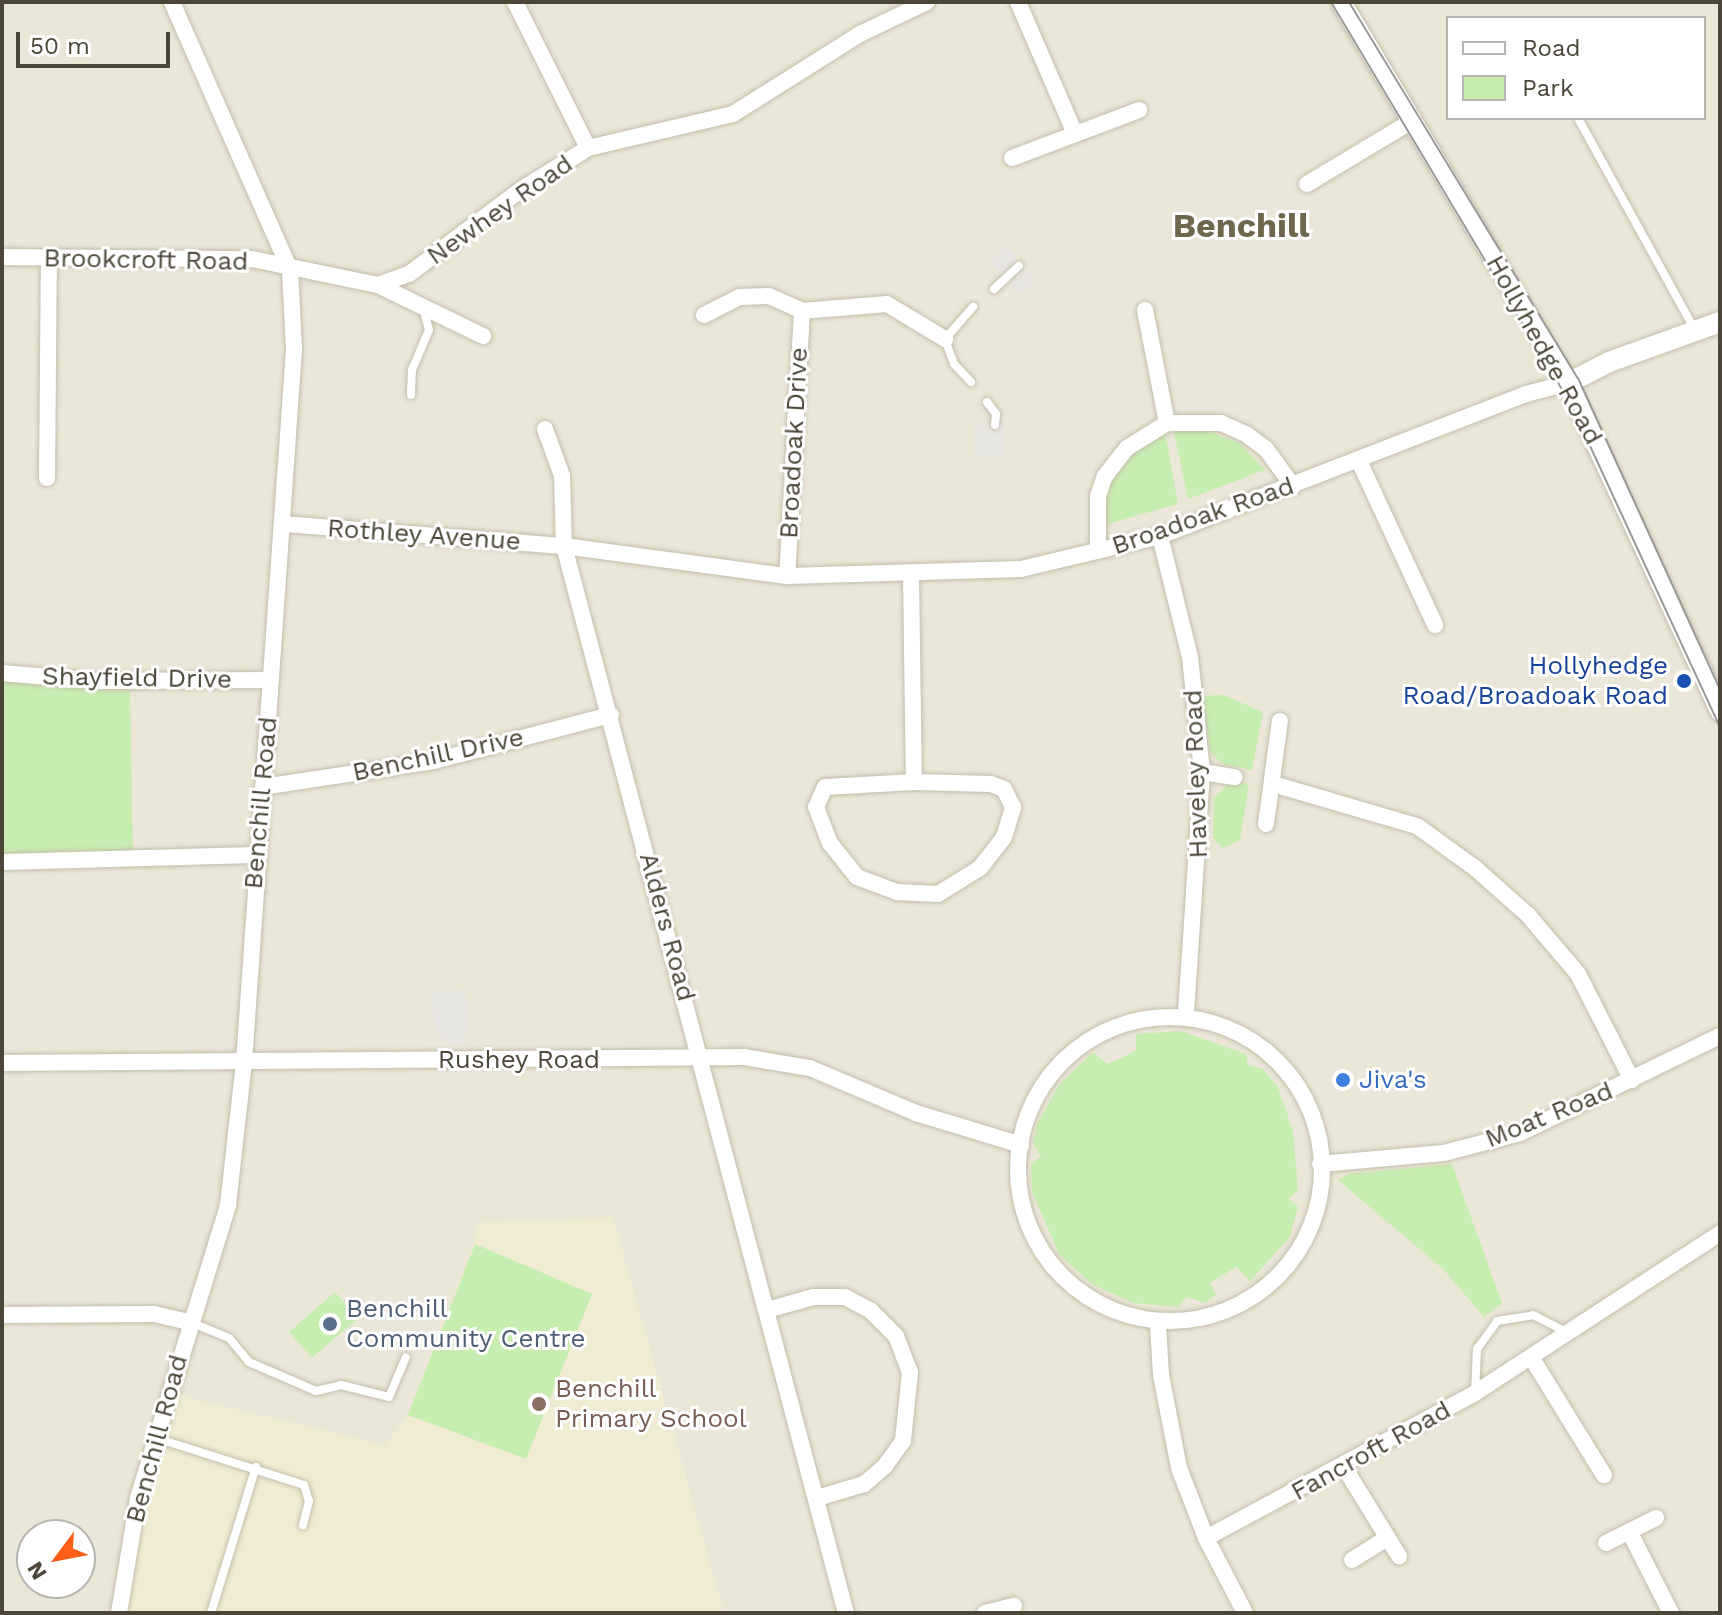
<!DOCTYPE html>
<style>
body{margin:0}
#map{position:relative;width:1722px;height:1615px;overflow:hidden;background:#f6f4ea;font-family:"Work Sans",sans-serif}
div>[style]{position:absolute}
.residential>*{inset:0;background:#ebe7d8}
.education>*{inset:0;background:#f0ecd3}
.green>*{inset:0;background:#c8edb0}
.parking>*{inset:0;background:#e8e6e2}
.roads{filter:drop-shadow(0 0 2px #c3beab) drop-shadow(0 0 2px #c3beab)}
.service>*{height:8px;margin:-4px;padding:0 4px;transform-origin:4px;border-radius:4px;background:#fff}
.minor>*{height:16px;margin:-8px;padding:0 8px;transform-origin:8px;border-radius:8px;background:#fff}
.minor>.ring{margin:-8px;padding:0;box-sizing:content-box;background:none;border:16px solid #fff;border-radius:50%}
.tertiary>*{height:20px;margin:-10px;padding:0 10px;transform-origin:10px;border-radius:10px;background:#fff}
.tram>*{height:2px;margin:-1px;padding:0 1px;transform-origin:1px;border-radius:1px;background:#999}
.dots>*{width:22px;height:22px;translate:-50% -50%;box-sizing:border-box;border:4px solid #fff;border-radius:50%}
span{translate:-50% -50%;white-space:nowrap;text-align:center;line-height:1.15;-webkit-text-stroke:6px #fff;paint-order:stroke}
.street-label{font-size:26px;color:#4b4637}
.transit-label{font-size:26px;color:#164399}
.right{translate:-100% -50%;text-align:right}
.shop-label{font-size:26px;color:#366cbe}
.left{translate:0 -50%;text-align:left}
.service-label{font-size:26px;color:#4e5e75}
.education-label{font-size:26px;color:#785e54}
.district-label{font-size:34px;color:#6f674d;font-weight:700}
.frame{position:absolute;inset:0;border:4px solid #4b4637;pointer-events:none}
.legend{position:absolute;left:1446px;top:16px;width:260px;height:104px;box-sizing:border-box;background:#fff;border:2px solid #b7b5af;margin:0;padding:10px 14px;list-style:none;font-size:24px;color:#4b4637}
.legend li{display:flex;align-items:center;gap:16px;height:40px}
.legend b{width:40px;border:2px solid #b7b5af}
.north{position:absolute;left:16px;top:1519px;width:80px;height:80px;box-sizing:border-box;background:#fff;border:2px solid #b7b5af;border-radius:50%;rotate:238deg;font-size:22px;font-weight:700;line-height:32px;text-align:center;color:#4b4637}
.north::after{content:'';display:block;margin:auto;width:28px;height:36px;background:#ff5e18;clip-path:polygon(50% 0,100% 100%,50% 72%,0 100%)}
.scale{position:absolute;left:16px;top:32px;width:154px;height:36px;box-sizing:border-box;border:4px solid #4b4637;border-top:0;padding-left:10px;font-size:24px;line-height:28px;white-space:nowrap;color:#4b4637;-webkit-text-stroke:6px #fff;paint-order:stroke}
</style>
<div id="map">
<div class="residential">
<i style="clip-path:polygon(evenodd,2px 2px,1720px 2px,1720px 1613px,2px 1613px,2px 2px,1448px 18px,1704px 18px,1704px 118px,1448px 118px,1448px 18px,2px 2px,32px 1535px,80px 1535px,80px 1583px,32px 1583px,32px 1535px)"></i>
</div>
<div class="education">
<i style="clip-path:polygon(613px 1217px,724px 1613px,119px 1613px,169px 1393px,385px 1445px,408px 1415px,474px 1244px,476px 1223px)"></i>
</div>
<div class="green">
<i style="clip-path:polygon(1198px 427px,1239px 443px,1265px 470px,1188px 499px,1173px 428px)"></i>
<i style="clip-path:polygon(1165px 431px,1178px 504px,1104px 525px,1102px 497px,1117px 464px)"></i>
<i style="clip-path:polygon(2px 673px,130px 681px,133px 858px,2px 863px)"></i>
<i style="clip-path:polygon(1223px 695px,1263px 712px,1252px 770px,1223px 764px,1211px 753px,1202px 696px)"></i>
<i style="clip-path:polygon(1232px 781px,1249px 784px,1240px 840px,1222px 848px,1213px 837px,1214px 798px)"></i>
<i style="clip-path:polygon(1181px 1031px,1246px 1054px,1248px 1065px,1263px 1069px,1278px 1087px,1293px 1131px,1298px 1190px,1289px 1199px,1298px 1207px,1290px 1237px,1250px 1281px,1236px 1267px,1210px 1283px,1216px 1295px,1205px 1303px,1187px 1297px,1178px 1307px,1133px 1303px,1092px 1284px,1059px 1254px,1032px 1192px,1031px 1165px,1041px 1156px,1033px 1144px,1037px 1124px,1060px 1084px,1093px 1052px,1107px 1064px,1136px 1051px,1136px 1034px)"></i>
<i style="clip-path:polygon(1452px 1164px,1502px 1303px,1484px 1317px,1443px 1269px,1338px 1180px,1349px 1174px)"></i>
<i style="clip-path:polygon(475px 1244px,592px 1294px,526px 1459px,408px 1415px)"></i>
<i style="clip-path:polygon(335px 1292px,358px 1318px,312px 1358px,289px 1332px)"></i>
</div>
<div class="parking">
<i style="clip-path:polygon(1006px 247px,1036px 280px,1019px 295px,990px 262px)"></i>
<i style="clip-path:polygon(974px 425px,1005px 425px,1005px 456px,974px 456px)"></i>
<i style="clip-path:polygon(466px 990px,468px 1030px,460px 1044px,447px 1044px,434px 1027px,432px 992px)"></i>
</div>
<div class="roads">
<div class="service">
<i style="left:1579px;top:120px;width:240px;rotate:61.1deg"></i>
<i style="left:994px;top:289px;width:34px;rotate:-43deg"></i>
<i style="left:971px;top:382px;width:25px;rotate:-133deg"></i>
<i style="left:954px;top:364px;width:27px;rotate:-110deg"></i>
<i style="left:945px;top:339px;width:43px;rotate:-48.8deg"></i>
<i style="left:411px;top:395px;width:25px;rotate:-88deg"></i>
<i style="left:412px;top:370px;width:43px;rotate:-67deg"></i>
<i style="left:429px;top:330px;width:24px;rotate:-105deg"></i>
<i style="left:987px;top:402px;width:15px;rotate:53deg"></i>
<i style="left:996px;top:414px;width:11px;rotate:95deg"></i>
<i style="left:190px;top:1322px;width:42px;rotate:22.3deg"></i>
<i style="left:229px;top:1338px;width:31px;rotate:50deg"></i>
<i style="left:249px;top:1362px;width:73px;rotate:23.4deg"></i>
<i style="left:316px;top:1391px;width:26px;rotate:-13deg"></i>
<i style="left:341px;top:1385px;width:49px;rotate:14deg"></i>
<i style="left:389px;top:1397px;width:43px;rotate:-67deg"></i>
<i style="left:1475px;top:1392px;width:43px;rotate:-87.3deg"></i>
<i style="left:1477px;top:1349px;width:34px;rotate:-54deg"></i>
<i style="left:1497px;top:1321px;width:36px;rotate:-9deg"></i>
<i style="left:1533px;top:1315px;width:38px;rotate:27deg"></i>
<i style="left:156px;top:1438px;width:155px;rotate:17.6deg"></i>
<i style="left:304px;top:1485px;width:17px;rotate:73deg"></i>
<i style="left:309px;top:1501px;width:25px;rotate:104deg"></i>
<i style="left:211px;top:1613px;width:153px;rotate:-72.9deg"></i>
</div>
<div class="minor">
<i style="left:515px;top:2px;width:163px;rotate:63.4deg"></i>
<i style="left:1018px;top:2px;width:144px;rotate:66.6deg"></i>
<i style="left:1012px;top:158px;width:136px;rotate:-20.7deg"></i>
<i style="left:1307px;top:184px;width:122px;rotate:-31deg"></i>
<i style="left:2px;top:257px;width:250px;rotate:0.5deg"></i>
<i style="left:252px;top:259px;width:129px;rotate:11.7deg"></i>
<i style="left:378px;top:285px;width:117px;rotate:25.9deg"></i>
<i style="left:378px;top:285px;width:33px;rotate:-20deg"></i>
<i style="left:409px;top:274px;width:141px;rotate:-37deg"></i>
<i style="left:522px;top:189px;width:78px;rotate:-31.8deg"></i>
<i style="left:588px;top:148px;width:149px;rotate:-13.2deg"></i>
<i style="left:733px;top:114px;width:150px;rotate:-32.2deg"></i>
<i style="left:860px;top:34px;width:74px;rotate:-25.5deg"></i>
<i style="left:1145px;top:310px;width:115px;rotate:79deg"></i>
<i style="left:802px;top:311px;width:85px;rotate:-4.7deg"></i>
<i style="left:887px;top:304px;width:68px;rotate:31.1deg"></i>
<i style="left:704px;top:315px;width:39px;rotate:-27deg"></i>
<i style="left:739px;top:297px;width:30px;rotate:-2deg"></i>
<i style="left:769px;top:296px;width:36px;rotate:24deg"></i>
<i style="left:802px;top:311px;width:265px;rotate:93.2deg"></i>
<i style="left:545px;top:429px;width:50px;rotate:70.1deg"></i>
<i style="left:562px;top:476px;width:70px;rotate:88.4deg"></i>
<i style="left:564px;top:546px;width:1104px;rotate:75.2deg"></i>
<i style="left:1359px;top:461px;width:181px;rotate:65.1deg"></i>
<i style="left:47px;top:478px;width:219px;rotate:-89.5deg"></i>
<i style="left:284px;top:524px;width:281px;rotate:4.5deg"></i>
<i style="left:564px;top:546px;width:225px;rotate:7.7deg"></i>
<i style="left:787px;top:576px;width:234px;rotate:-1.7deg"></i>
<i style="left:1021px;top:569px;width:143px;rotate:-13.4deg"></i>
<i style="left:1160px;top:536px;width:393px;rotate:-21.2deg"></i>
<i style="left:1526px;top:394px;width:43px;rotate:-14.7deg"></i>
<i style="left:1160px;top:536px;width:125px;rotate:76.1deg"></i>
<i style="left:1190px;top:657px;width:116px;rotate:84deg"></i>
<i style="left:1202px;top:772px;width:245px;rotate:93.8deg"></i>
<i style="left:1098px;top:551px;width:55px;rotate:-90deg"></i>
<i style="left:1098px;top:496px;width:21px;rotate:-71deg"></i>
<i style="left:1105px;top:476px;width:36px;rotate:-52deg"></i>
<i style="left:1127px;top:448px;width:47px;rotate:-32deg"></i>
<i style="left:1167px;top:423px;width:54px"></i>
<i style="left:1221px;top:423px;width:27px;rotate:24deg"></i>
<i style="left:1246px;top:434px;width:25px;rotate:37deg"></i>
<i style="left:1266px;top:449px;width:46px;rotate:53.9deg"></i>
<i style="left:911px;top:575px;width:207px;rotate:89.2deg"></i>
<i style="left:914px;top:782px;width:89px;rotate:176.8deg"></i>
<i style="left:825px;top:787px;width:22px;rotate:114deg"></i>
<i style="left:816px;top:807px;width:39px;rotate:69deg"></i>
<i style="left:830px;top:843px;width:43px;rotate:51.5deg"></i>
<i style="left:857px;top:877px;width:43px;rotate:20.6deg"></i>
<i style="left:897px;top:892px;width:41px;rotate:2.8deg"></i>
<i style="left:938px;top:894px;width:49px;rotate:-31.8deg"></i>
<i style="left:980px;top:868px;width:39px;rotate:-52deg"></i>
<i style="left:1004px;top:837px;width:31px;rotate:-73deg"></i>
<i style="left:1013px;top:807px;width:20px;rotate:-117deg"></i>
<i style="left:1004px;top:789px;width:14px;rotate:-159deg"></i>
<i style="left:991px;top:784px;width:77px;rotate:-178.5deg"></i>
<i style="left:2px;top:673px;width:93px;rotate:4.9deg"></i>
<i style="left:95px;top:681px;width:176px;rotate:-0.3deg"></i>
<i style="left:1202px;top:772px;width:33px;rotate:9deg"></i>
<i style="left:1273px;top:784px;width:150px;rotate:16.3deg"></i>
<i style="left:1417px;top:826px;width:72px;rotate:35.9deg"></i>
<i style="left:1475px;top:868px;width:71px;rotate:41.6deg"></i>
<i style="left:1528px;top:915px;width:77px;rotate:49.7deg"></i>
<i style="left:1578px;top:974px;width:119px;rotate:63deg"></i>
<i style="left:263px;top:787px;width:173px;rotate:-8.6deg"></i>
<i style="left:434px;top:761px;width:183px;rotate:-14.6deg"></i>
<i style="left:1266px;top:824px;width:104px;rotate:-82.3deg"></i>
<i style="left:2px;top:862px;width:253px;rotate:-1.6deg"></i>
<i class="ring" style="left:1018px;top:1017px;width:288px;height:288px"></i>
<i style="left:2px;top:1063px;width:742px;rotate:-0.46deg"></i>
<i style="left:744px;top:1057px;width:67px;rotate:9.5deg"></i>
<i style="left:810px;top:1068px;width:115px;rotate:23deg"></i>
<i style="left:916px;top:1113px;width:110px;rotate:16.9deg"></i>
<i style="left:1320px;top:1164px;width:124px;rotate:-5.1deg"></i>
<i style="left:1444px;top:1153px;width:79px;rotate:-14.7deg"></i>
<i style="left:1520px;top:1133px;width:222px;rotate:-25.9deg"></i>
<i style="left:767px;top:1310px;width:48px;rotate:-15.8deg"></i>
<i style="left:813px;top:1297px;width:32px"></i>
<i style="left:845px;top:1297px;width:30px;rotate:28deg"></i>
<i style="left:871px;top:1311px;width:35px;rotate:45deg"></i>
<i style="left:896px;top:1336px;width:39px;rotate:69deg"></i>
<i style="left:910px;top:1372px;width:69px;rotate:95.8deg"></i>
<i style="left:903px;top:1441px;width:31px;rotate:126deg"></i>
<i style="left:885px;top:1466px;width:28px;rotate:139deg"></i>
<i style="left:864px;top:1484px;width:49px;rotate:163.4deg"></i>
<i style="left:2px;top:1315px;width:152px;rotate:-0.4deg"></i>
<i style="left:154px;top:1314px;width:37px;rotate:13deg"></i>
<i style="left:1158px;top:1325px;width:50px;rotate:86.6deg"></i>
<i style="left:1161px;top:1375px;width:95px;rotate:79deg"></i>
<i style="left:1179px;top:1468px;width:75px;rotate:68.9deg"></i>
<i style="left:1206px;top:1538px;width:85px;rotate:62.5deg"></i>
<i style="left:1531px;top:1357px;width:139px;rotate:58.3deg"></i>
<i style="left:1344px;top:1467px;width:105px;rotate:58.3deg"></i>
<i style="left:1630px;top:1533px;width:90px;rotate:62.9deg"></i>
<i style="left:1206px;top:1538px;width:306px;rotate:-28.3deg"></i>
<i style="left:1475px;top:1393px;width:293px;rotate:-33.1deg"></i>
<i style="left:1606px;top:1543px;width:56px;rotate:-26.6deg"></i>
<i style="left:1352px;top:1560px;width:41px;rotate:-32.2deg"></i>
<i style="left:119px;top:1613px;width:117px;rotate:-80.6deg"></i>
<i style="left:138px;top:1498px;width:307px;rotate:-72.9deg"></i>
<i style="left:228px;top:1205px;width:144px;rotate:-83.6deg"></i>
<i style="left:244px;top:1062px;width:715px;rotate:-85.99deg"></i>
<i style="left:294px;top:349px;width:79px;rotate:-92.9deg"></i>
<i style="left:290px;top:270px;width:293px;rotate:-113.8deg"></i>
<i style="left:985px;top:1613px;width:30px;rotate:-14deg"></i>
</div>
<div class="tertiary">
<i style="left:1341px;top:2px;width:443px;rotate:59.2deg"></i>
<i style="left:1568px;top:383px;width:362px;rotate:65.1deg"></i>
<i style="left:1568px;top:383px;width:46px;rotate:-27.1deg"></i>
<i style="left:1609px;top:362px;width:118px;rotate:-19.8deg"></i>
</div>
</div>
<div class="tram">
<i style="left:1331px;top:2px;width:471px;rotate:59.2deg"></i>
<i style="left:1572px;top:407px;width:353px;rotate:65.2deg"></i>
<i style="left:1349px;top:2px;width:440px;rotate:58.7deg"></i>
<i style="left:1578px;top:378px;width:342px;rotate:65.5deg"></i>
</div>
<div class="dots">
<i style="left:1684px;top:681px;background:#1a4fb4"></i>
<i style="left:1343px;top:1080px;background:#3f7fe0"></i>
<i style="left:330px;top:1324px;background:#5c6f8a"></i>
<i style="left:539px;top:1404px;background:#8d6e63"></i>
</div>
<div class="street-label">
<span style="left:500px;top:210px;rotate:-35deg">Newhey Road</span>
<span style="left:146px;top:260px;rotate:1deg">Brookcroft Road</span>
<span style="left:1544px;top:350px;rotate:61deg">Hollyhedge Road</span>
<span style="left:794px;top:443px;rotate:-87deg">Broadoak Drive</span>
<span style="left:1203px;top:516px;rotate:-19deg">Broadoak Road</span>
<span style="left:424px;top:535px;rotate:4deg">Rothley Avenue</span>
<span style="left:137px;top:678px;rotate:1deg">Shayfield Drive</span>
<span style="left:438px;top:755px;rotate:-12deg">Benchill Drive</span>
<span style="left:1196px;top:774px;rotate:-92deg">Haveley Road</span>
<span style="left:261px;top:803px;rotate:-85deg">Benchill Road</span>
<span style="left:667px;top:927px;rotate:75deg">Alders Road</span>
<span style="left:519px;top:1060px">Rushey Road</span>
<span style="left:1549px;top:1115px;rotate:-22deg">Moat Road</span>
<span style="left:157px;top:1439px;rotate:-75deg">Benchill Road</span>
<span style="left:1371px;top:1451px;rotate:-29deg">Fancroft Road</span>
</div>
<div class="transit-label">
<span class="right" style="left:1668px;top:681px">Hollyhedge<br>Road/Broadoak Road</span>
</div>
<div class="shop-label">
<span class="left" style="left:1359px;top:1080px">Jiva's</span>
</div>
<div class="service-label">
<span class="left" style="left:346px;top:1324px">Benchill<br>Community Centre</span>
</div>
<div class="education-label">
<span class="left" style="left:555px;top:1404px">Benchill<br>Primary School</span>
</div>
<div class="district-label">
<span style="left:1241px;top:226px">Benchill</span>
</div>
<div class="frame"></div>
<ul class="legend">
<li><b style="height:10px;background:#fff"></b>Road</li>
<li><b style="height:22px;background:#c8edb0"></b>Park</li>
</ul>
<div class="north">N</div>
<div class="scale">50 m</div>
</div>
